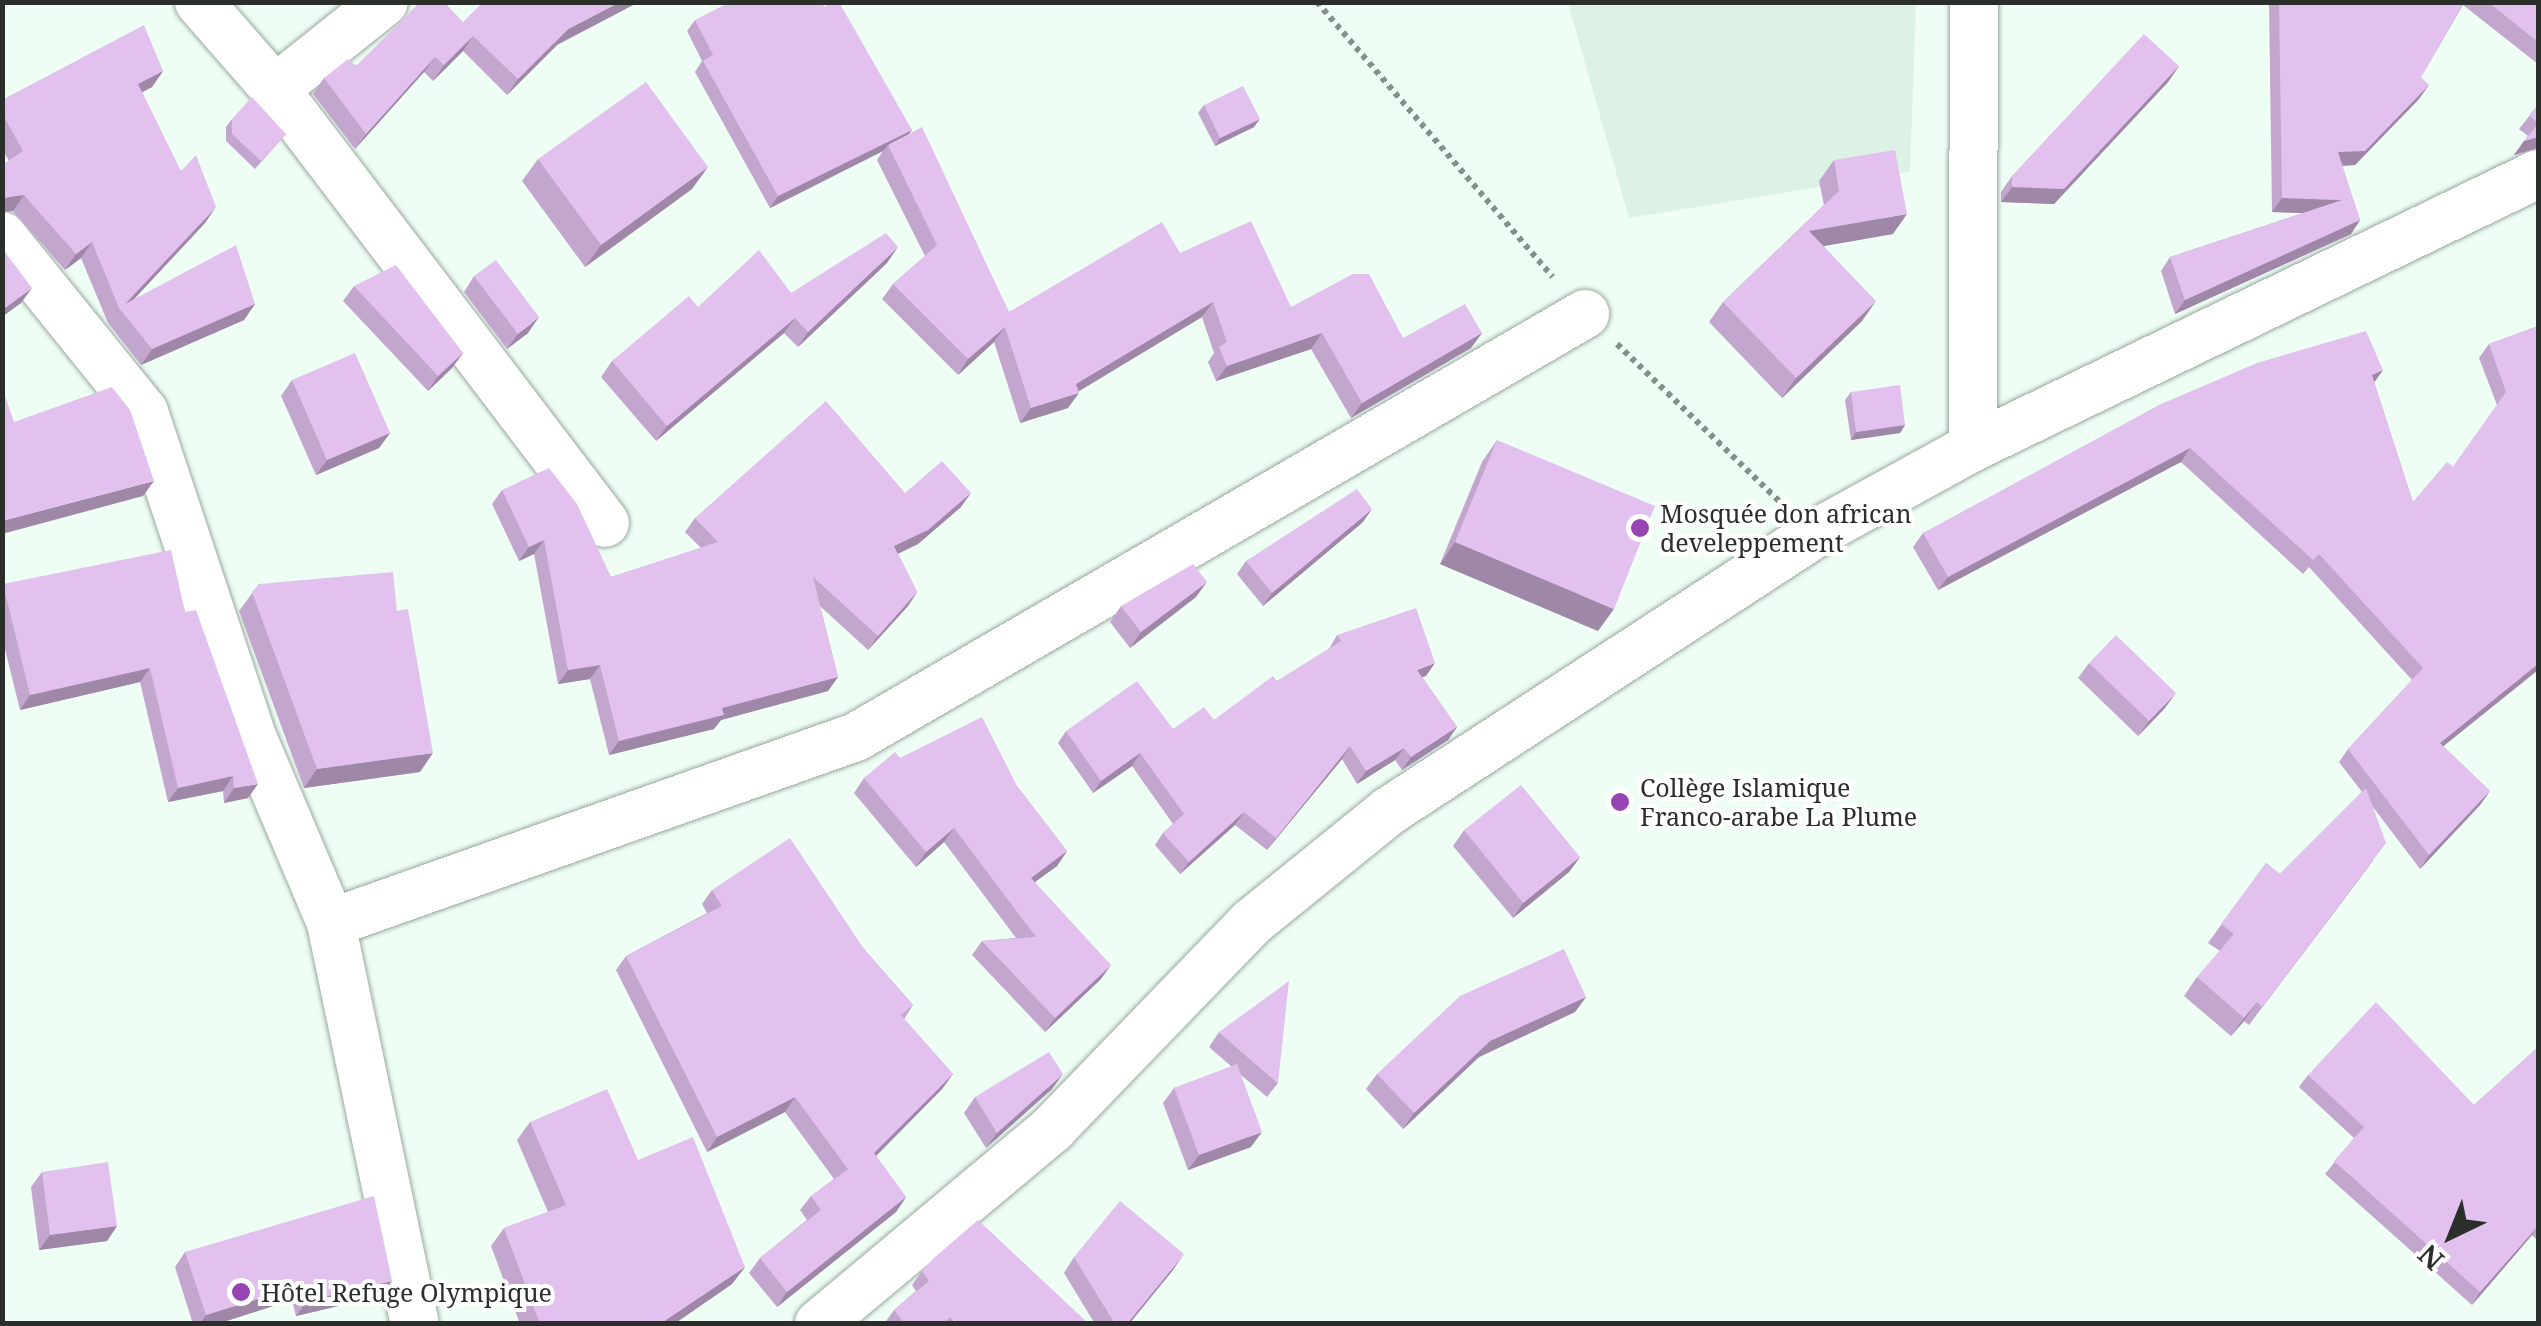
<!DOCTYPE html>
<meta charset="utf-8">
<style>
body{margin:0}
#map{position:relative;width:2541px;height:1326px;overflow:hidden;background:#eefef4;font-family:"Noto Serif",serif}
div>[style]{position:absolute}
.built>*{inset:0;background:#dcf2e5}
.path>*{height:6px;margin-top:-3px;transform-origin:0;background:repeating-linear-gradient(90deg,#86908a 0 5px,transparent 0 10px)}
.roads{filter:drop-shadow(0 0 2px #99a89f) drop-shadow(0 0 2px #99a89f)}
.minor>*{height:48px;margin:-24px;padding:0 24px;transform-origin:24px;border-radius:24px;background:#fff}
.wall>*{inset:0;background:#c3a6ce}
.shaded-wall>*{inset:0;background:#9f87a7}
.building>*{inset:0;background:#e3c1ef}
.dots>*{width:28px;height:28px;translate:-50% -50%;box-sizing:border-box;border:5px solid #fff;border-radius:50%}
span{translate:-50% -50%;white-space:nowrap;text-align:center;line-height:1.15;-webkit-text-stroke:8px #fff;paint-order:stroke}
.poi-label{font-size:25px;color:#2a2f2c}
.left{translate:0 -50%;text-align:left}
.frame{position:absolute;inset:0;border:5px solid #2a2f2c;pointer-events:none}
.north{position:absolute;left:2401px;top:1186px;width:100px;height:100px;-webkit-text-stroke:8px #fff;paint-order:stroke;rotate:223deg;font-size:28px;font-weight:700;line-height:40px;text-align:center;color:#2a2f2c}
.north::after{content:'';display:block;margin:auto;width:35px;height:45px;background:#2a2f2c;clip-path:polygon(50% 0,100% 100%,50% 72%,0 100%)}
</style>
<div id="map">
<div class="built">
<i style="clip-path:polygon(1568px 3px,1916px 3px,1910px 172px,1629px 218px)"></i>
</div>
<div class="path">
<i style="left:1317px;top:2px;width:362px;rotate:49.4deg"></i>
<i style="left:1617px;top:344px;width:227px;rotate:44.1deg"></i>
</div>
<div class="roads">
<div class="minor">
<i style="left:199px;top:2px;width:116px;rotate:48.9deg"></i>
<i style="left:275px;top:89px;width:545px;rotate:52.75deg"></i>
<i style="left:275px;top:89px;width:139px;rotate:-38.6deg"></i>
<i style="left:2px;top:236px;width:226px;rotate:51.1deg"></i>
<i style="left:144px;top:412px;width:345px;rotate:71.6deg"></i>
<i style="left:253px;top:739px;width:200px;rotate:67deg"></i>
<i style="left:331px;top:923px;width:410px;rotate:78.2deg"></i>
<i style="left:1973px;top:447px;width:445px;rotate:-89.9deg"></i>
<i style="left:331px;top:923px;width:557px;rotate:-19.51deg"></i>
<i style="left:856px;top:737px;width:843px;rotate:-30.12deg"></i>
<i style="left:819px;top:1324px;width:305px;rotate:-39.9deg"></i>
<i style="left:1053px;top:1128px;width:286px;rotate:-46deg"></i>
<i style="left:1252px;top:922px;width:176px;rotate:-39deg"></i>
<i style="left:1389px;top:811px;width:506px;rotate:-33.06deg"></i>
<i style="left:1813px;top:535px;width:183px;rotate:-28.8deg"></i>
<i style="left:1973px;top:447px;width:627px;rotate:-25.79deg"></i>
</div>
</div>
<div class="wall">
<i style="clip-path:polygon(2269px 2px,2538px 2px,2538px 64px,2463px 5px,2421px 77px,2419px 99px,2355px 165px,2342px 166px,2360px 220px,2351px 234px,2175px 314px,2161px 271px,2170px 257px,2303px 213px,2272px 212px)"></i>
<i style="clip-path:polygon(695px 20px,912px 130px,908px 134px,1009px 312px,1180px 253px,1291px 307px,1403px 338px,1482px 333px,1471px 348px,1351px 418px,1311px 349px,1216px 381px,1208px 362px,1214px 353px,1202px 317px,1078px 392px,1068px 408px,1020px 423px,994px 342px,958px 375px,882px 299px,893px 284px,925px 256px,877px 160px,883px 151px,770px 208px,695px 72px,702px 61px,687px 31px)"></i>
<i style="clip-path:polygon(463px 22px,557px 45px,507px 95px,463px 51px,433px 81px,424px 72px,355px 149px,313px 94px,324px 78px)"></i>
<i style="clip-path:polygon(2179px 66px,2168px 82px,2054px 204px,2001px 202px,2001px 192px,2012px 176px)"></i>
<i style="clip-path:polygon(163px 71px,152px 87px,142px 92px,205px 223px,133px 300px,255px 304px,244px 320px,141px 365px,108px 323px,81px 258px,65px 270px,13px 211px,9px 161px,2px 149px,2px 100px)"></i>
<i style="clip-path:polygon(1204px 105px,1254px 127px,1215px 146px,1198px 113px)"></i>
<i style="clip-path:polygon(2538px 105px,2538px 148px,2514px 155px,2528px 136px,2519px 129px)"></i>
<i style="clip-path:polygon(232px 119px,286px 134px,255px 169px,226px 141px,226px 127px)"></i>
<i style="clip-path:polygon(538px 159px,692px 189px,585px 267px,522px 181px)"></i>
<i style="clip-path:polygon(1834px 160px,1893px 234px,1824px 246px,1862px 321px,1782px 398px,1709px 322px,1723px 302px,1824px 205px,1819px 181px)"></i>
<i style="clip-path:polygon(887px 263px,798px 347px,784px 333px,656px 441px,601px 377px,612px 361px,698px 307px,791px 293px)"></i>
<i style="clip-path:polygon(474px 276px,528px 333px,507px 349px,464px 292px)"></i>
<i style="clip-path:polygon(354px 286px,463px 353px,452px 368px,428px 391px,343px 301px)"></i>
<i style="clip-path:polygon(2538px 326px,2538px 670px,2443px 746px,2490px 791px,2480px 805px,2420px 869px,2373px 807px,2373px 861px,2249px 1025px,2244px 1021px,2231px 1036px,2184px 996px,2197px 977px,2220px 951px,2208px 943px,2266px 863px,2280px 874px,2362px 792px,2339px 762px,2348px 749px,2412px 680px,2309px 567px,2303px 574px,2181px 462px,1938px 590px,1913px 547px,1923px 533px,2383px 370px,2374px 382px,2413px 502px,2453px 467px,2497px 405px,2479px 358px,2489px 344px)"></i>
<i style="clip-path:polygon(292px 380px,390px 433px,379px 448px,316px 475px,281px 396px)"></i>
<i style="clip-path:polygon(1851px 392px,1905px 425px,1900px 433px,1851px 440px,1845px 400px)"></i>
<i style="clip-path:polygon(1497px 440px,1598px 631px,1440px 564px,1482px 462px)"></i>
<i style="clip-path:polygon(502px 490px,611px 577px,701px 548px,685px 532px,695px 518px,905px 493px,961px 507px,918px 544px,898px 554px,917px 592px,908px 606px,868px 650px,820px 606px,838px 677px,828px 691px,721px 720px,714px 729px,609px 755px,590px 679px,558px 684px,534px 554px,519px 561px,492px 504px)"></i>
<i style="clip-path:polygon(1363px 522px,1263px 606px,1237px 574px,1246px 561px)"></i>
<i style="clip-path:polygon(3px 584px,185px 612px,248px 798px,224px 803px,223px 791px,168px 802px,140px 682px,20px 710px,2px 637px)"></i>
<i style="clip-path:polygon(259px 584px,397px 611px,420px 772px,304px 788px,239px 611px)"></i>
<i style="clip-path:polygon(1196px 597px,1130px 648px,1110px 622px,1121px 606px)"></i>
<i style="clip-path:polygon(1337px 635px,1426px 676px,1422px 677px,1457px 727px,1448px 740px,1402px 770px,1395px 760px,1357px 784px,1342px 759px,1267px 850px,1235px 825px,1180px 874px,1155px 845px,1163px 833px,1173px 824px,1132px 766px,1093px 793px,1058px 743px,1066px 731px,1173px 729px,1214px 720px,1329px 649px)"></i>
<i style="clip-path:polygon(2089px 663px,2165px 708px,2138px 736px,2078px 678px)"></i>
<i style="clip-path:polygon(900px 758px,1017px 786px,1067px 851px,1057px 866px,1035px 882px,1101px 979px,1045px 1032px,972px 955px,982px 941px,1016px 938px,944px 842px,916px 867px,854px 793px,864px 778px)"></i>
<i style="clip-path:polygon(1464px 830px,1580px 857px,1569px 872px,1513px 918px,1453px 846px)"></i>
<i style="clip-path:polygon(712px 890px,864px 949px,913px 1005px,904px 1019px,953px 1074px,942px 1089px,876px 1156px,906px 1197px,896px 1212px,777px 1307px,749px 1273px,760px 1258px,807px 1220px,800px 1210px,811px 1196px,834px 1179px,785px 1112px,707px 1152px,616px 970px,626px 956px,707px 913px,702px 904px)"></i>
<i style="clip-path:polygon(1586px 997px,1575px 1012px,1479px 1057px,1403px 1129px,1366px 1089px,1377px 1074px)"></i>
<i style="clip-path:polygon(1219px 1032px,1278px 1083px,1267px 1097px,1241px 1075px,1251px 1147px,1188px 1170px,1163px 1103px,1174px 1088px,1232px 1067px,1209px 1047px)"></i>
<i style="clip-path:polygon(2538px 1047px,2538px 1241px,2532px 1235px,2472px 1305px,2325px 1174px,2354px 1138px,2299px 1087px,2308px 1075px,2474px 1105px)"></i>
<i style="clip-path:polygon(1052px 1089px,986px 1148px,964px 1113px,975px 1097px)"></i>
<i style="clip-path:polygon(530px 1122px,638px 1160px,745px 1267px,732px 1284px,674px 1324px,520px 1324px,491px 1246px,504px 1228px,548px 1212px,517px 1140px)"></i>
<i style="clip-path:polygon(42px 1172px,117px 1226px,107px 1241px,39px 1250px,31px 1187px)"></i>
<i style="clip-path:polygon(185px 1252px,381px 1296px,296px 1316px,292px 1300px,217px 1324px,193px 1324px,175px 1267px)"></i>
<i style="clip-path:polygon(1074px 1257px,1173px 1270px,1129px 1324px,1095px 1324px,1064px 1273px)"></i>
<i style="clip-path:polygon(922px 1271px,1089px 1324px,884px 1324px,894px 1310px,916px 1291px,912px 1285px)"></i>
</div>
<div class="shaded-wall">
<i style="clip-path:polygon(620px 2px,639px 2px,557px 45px,507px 95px,518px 79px,568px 29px)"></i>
<i style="clip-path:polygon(473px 36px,463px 51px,433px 81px,444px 65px)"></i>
<i style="clip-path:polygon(435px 57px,424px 72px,355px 149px,366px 134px)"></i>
<i style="clip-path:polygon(2179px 66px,2168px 82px,2054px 204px,2001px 202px,2012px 187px)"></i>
<i style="clip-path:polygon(163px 71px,152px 87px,127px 100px,138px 84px)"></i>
<i style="clip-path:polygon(2429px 85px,2419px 99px,2355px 165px,2328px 166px,2338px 152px)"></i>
<i style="clip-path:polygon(1260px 119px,1254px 127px,1215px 146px,1220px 138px)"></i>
<i style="clip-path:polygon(912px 130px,904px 141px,888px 145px,883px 151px,770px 208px,778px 196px)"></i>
<i style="clip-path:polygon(2538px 137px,2538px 148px,2514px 155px,2524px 141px)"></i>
<i style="clip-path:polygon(708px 167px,692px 189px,585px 267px,601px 245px)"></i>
<i style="clip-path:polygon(24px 195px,13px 211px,2px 212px,2px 198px)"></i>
<i style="clip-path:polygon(2282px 198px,2342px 200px,2332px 214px,2272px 212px)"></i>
<i style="clip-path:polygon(216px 207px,205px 223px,122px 312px,125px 304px)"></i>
<i style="clip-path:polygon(1907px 214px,1893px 234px,1795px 251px,1809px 231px)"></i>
<i style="clip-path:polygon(2360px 220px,2351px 234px,2175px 314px,2185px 300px)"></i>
<i style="clip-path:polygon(92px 242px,81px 258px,65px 270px,76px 254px)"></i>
<i style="clip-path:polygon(898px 247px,887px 263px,798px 347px,808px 332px)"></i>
<i style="clip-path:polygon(32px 288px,21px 303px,2px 317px,2px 310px)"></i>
<i style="clip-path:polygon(1876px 301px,1862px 321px,1782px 398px,1796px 378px)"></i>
<i style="clip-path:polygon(1213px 302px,1202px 317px,1072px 395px,1079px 393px,1068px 408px,1020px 423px,1031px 408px,1076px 384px)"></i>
<i style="clip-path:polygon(255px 304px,244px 320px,141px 365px,152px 349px)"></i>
<i style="clip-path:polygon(539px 317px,528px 333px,507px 349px,518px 334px)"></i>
<i style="clip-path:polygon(795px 318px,784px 333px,656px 441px,667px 426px)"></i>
<i style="clip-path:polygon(1005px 327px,994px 342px,958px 375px,968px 359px)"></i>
<i style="clip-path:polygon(1322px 333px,1311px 349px,1216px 381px,1227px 366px)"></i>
<i style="clip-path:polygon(1482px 333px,1471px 348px,1351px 418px,1362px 403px)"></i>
<i style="clip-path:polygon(463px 353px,452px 368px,428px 391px,438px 376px)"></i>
<i style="clip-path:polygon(2383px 370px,2373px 384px,2372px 375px)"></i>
<i style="clip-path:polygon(1905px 425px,1900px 433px,1851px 440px,1856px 432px)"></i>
<i style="clip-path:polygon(390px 433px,379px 448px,316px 475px,327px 460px)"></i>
<i style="clip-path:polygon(2190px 448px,2181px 462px,1938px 590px,1948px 577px)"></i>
<i style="clip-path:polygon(154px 481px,143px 496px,2px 534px,2px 521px)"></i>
<i style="clip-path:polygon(971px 493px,961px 507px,918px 544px,884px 560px,894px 546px)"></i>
<i style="clip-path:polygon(1372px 509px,1363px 522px,1263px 606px,1272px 593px)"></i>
<i style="clip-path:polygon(544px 540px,534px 554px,519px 561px,529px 547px)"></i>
<i style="clip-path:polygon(1455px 542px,1614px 609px,1598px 631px,1440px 564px)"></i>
<i style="clip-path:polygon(1207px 582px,1196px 597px,1130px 648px,1141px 632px)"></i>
<i style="clip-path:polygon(917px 592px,908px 606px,868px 650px,878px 636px)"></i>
<i style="clip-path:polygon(1435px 663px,1426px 676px,1408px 682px,1417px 670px)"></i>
<i style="clip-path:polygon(2538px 664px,2538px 670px,2430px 757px,2440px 743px)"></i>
<i style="clip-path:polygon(600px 665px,590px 679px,558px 684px,568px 670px)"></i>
<i style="clip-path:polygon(150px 668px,140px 682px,20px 710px,30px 695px)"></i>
<i style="clip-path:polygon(838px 677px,828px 691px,721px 720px,714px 729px,609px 755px,619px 741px,722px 708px)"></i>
<i style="clip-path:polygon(2176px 693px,2165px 708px,2138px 736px,2149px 721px)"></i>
<i style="clip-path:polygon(1457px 727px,1448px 740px,1402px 770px,1411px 757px)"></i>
<i style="clip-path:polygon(1350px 746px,1342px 759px,1267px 850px,1276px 838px)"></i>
<i style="clip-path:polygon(1404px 748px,1395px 760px,1357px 784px,1366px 771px)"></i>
<i style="clip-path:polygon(433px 753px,420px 772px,304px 788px,317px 769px)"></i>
<i style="clip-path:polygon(1140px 753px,1132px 766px,1093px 793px,1101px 781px)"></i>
<i style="clip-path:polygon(233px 776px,223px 791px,168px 802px,178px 788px)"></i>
<i style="clip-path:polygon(258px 784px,248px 798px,224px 803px,234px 788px)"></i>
<i style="clip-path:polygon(2490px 791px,2480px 805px,2420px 869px,2429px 855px)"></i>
<i style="clip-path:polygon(1244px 812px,1235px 825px,1180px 874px,1189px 862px)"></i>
<i style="clip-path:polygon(954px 828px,944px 842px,916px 867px,926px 852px)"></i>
<i style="clip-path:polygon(1067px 851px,1057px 866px,1021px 892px,1031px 878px)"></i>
<i style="clip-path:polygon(1580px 857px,1569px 872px,1513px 918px,1523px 903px)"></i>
<i style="clip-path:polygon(1111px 965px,1101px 979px,1045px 1032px,1055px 1018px)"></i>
<i style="clip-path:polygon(1586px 997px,1575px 1012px,1479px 1057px,1403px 1129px,1414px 1113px,1490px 1041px)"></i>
<i style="clip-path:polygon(2257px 1002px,2244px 1021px,2231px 1036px,2244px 1018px)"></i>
<i style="clip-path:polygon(953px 1074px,942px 1089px,864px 1168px,874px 1153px)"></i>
<i style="clip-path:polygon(1063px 1074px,1052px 1089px,986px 1148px,997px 1133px)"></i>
<i style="clip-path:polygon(795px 1097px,785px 1112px,707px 1152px,717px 1137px)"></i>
<i style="clip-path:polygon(1262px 1132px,1251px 1147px,1188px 1170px,1199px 1155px)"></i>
<i style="clip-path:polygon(906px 1197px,896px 1212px,777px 1307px,787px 1292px)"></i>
<i style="clip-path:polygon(117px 1226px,107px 1241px,39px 1250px,50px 1235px)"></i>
<i style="clip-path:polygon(2538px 1226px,2532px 1235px,2472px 1305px,2480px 1292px)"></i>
<i style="clip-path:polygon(1184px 1254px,1173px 1270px,1129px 1324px,1127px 1324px)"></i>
<i style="clip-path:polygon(745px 1267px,732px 1284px,674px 1324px,660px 1324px)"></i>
<i style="clip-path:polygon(392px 1281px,381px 1296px,296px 1316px,307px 1301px)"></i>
<i style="clip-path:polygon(303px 1285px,292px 1300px,217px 1324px,200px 1324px,206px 1315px)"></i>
</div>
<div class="building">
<i style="clip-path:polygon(420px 2px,444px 2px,463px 22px,483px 2px,620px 2px,568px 29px,518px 79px,473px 36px,444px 65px,435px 57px,366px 134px,324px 78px,348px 59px,356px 66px)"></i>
<i style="clip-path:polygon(730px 2px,822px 2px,824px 7px,831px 2px,839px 2px,912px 130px,778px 196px,703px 61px,713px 55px,695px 20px)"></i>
<i style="clip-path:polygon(2279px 2px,2464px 2px,2421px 77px,2429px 85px,2365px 151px,2338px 152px,2360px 220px,2185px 300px,2170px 257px,2342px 200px,2282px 198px)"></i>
<i style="clip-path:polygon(2488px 2px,2538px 2px,2538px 42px)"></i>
<i style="clip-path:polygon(144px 25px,163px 71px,138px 84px,181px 171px,196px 155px,216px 207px,125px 304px,236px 245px,255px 304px,152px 349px,119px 308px,92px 242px,76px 254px,24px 195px,2px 198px,2px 165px,23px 151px,2px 113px,2px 100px)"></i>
<i style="clip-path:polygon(2144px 34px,2179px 66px,2064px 189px,2012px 187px,2012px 176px)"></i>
<i style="clip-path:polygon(646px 82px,708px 167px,601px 245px,538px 159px)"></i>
<i style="clip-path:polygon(1243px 86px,1260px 119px,1220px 138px,1204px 105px)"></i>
<i style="clip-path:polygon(252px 97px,286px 134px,261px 161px,232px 134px,232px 119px)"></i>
<i style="clip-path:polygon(2538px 105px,2538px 123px,2529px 115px)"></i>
<i style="clip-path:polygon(2538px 124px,2538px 137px,2524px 141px)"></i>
<i style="clip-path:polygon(922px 127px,1009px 312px,1162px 222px,1180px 253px,1251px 221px,1291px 307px,1353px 274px,1369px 274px,1403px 338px,1465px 304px,1482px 333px,1362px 403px,1322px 333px,1227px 366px,1219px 347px,1227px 342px,1213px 302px,1076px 384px,1079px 393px,1031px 408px,1005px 327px,968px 359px,893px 284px,937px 245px,888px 145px)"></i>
<i style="clip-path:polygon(1895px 150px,1907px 214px,1809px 231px,1876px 301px,1796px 378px,1723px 302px,1839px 191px,1834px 160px)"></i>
<i style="clip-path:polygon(886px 233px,898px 247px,808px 332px,795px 318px,667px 426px,612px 361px,689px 296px,698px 307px,759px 250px,791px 293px)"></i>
<i style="clip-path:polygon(2px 248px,32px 288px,2px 310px)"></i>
<i style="clip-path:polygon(496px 260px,539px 317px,518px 334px,474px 276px)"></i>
<i style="clip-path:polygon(396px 265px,463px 353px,438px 376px,354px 286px)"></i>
<i style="clip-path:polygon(2538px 326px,2538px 664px,2440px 743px,2490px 791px,2429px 855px,2348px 749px,2423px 668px,2319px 554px,2313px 560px,2190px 448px,1948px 577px,1923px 533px,2161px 404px,2257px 363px,2366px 331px,2383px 370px,2372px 375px,2413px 502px,2447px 462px,2453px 467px,2506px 392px,2489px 344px)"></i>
<i style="clip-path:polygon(355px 353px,390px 433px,327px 460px,292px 380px)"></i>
<i style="clip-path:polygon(1900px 385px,1905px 425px,1856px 432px,1851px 392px)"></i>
<i style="clip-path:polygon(2px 387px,14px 422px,112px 387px,130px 410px,154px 481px,2px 521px)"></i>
<i style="clip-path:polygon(826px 401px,905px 493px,942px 461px,971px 493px,928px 530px,894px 546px,917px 592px,878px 636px,813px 577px,838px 677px,722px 708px,724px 715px,619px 741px,600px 665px,568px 670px,544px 540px,529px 547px,502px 490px,549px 468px,577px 504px,611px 577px,718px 542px,695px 518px)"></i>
<i style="clip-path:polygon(1497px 440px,1655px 506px,1614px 609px,1455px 542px)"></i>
<i style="clip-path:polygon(1357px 489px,1372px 509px,1272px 593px,1246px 561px)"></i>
<i style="clip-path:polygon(171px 550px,185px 612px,196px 610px,258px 784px,234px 788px,233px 776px,178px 788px,150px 668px,30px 695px,3px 584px)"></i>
<i style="clip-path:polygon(1193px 564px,1207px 582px,1141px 632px,1121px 606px)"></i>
<i style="clip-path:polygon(393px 572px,397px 611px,408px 609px,433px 753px,317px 769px,252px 592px,259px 584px)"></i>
<i style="clip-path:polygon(1416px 608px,1435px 663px,1417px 670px,1457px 727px,1411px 757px,1404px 748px,1366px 771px,1350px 746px,1276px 838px,1244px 812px,1189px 862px,1163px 833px,1184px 814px,1140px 753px,1101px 781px,1066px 731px,1137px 681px,1173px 729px,1204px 707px,1214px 720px,1273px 676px,1277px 681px,1341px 641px,1337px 635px)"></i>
<i style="clip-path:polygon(2116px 635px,2176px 693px,2149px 721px,2089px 663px)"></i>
<i style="clip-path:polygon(982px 717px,1017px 786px,1067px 851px,1031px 878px,1111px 965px,1055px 1018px,982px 941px,1036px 937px,954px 828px,926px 852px,864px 778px,895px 752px,900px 758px)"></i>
<i style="clip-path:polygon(1521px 785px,1580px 857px,1523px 903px,1464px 830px)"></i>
<i style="clip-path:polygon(2366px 788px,2386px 843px,2262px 1007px,2257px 1002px,2244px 1018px,2197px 977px,2234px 934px,2221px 924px,2266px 863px,2280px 874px)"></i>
<i style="clip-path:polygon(790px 838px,864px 949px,913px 1005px,901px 1015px,953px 1074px,874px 1153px,906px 1197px,787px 1292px,760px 1258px,821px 1210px,811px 1196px,848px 1169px,795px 1097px,717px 1137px,626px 956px,722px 906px,712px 890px)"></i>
<i style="clip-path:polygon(1564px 949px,1586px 997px,1490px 1041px,1414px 1113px,1377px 1074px,1460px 996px)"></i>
<i style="clip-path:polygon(1289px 981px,1278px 1083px,1219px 1032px)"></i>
<i style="clip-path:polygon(2376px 1002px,2474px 1105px,2538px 1047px,2538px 1226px,2480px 1292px,2334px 1161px,2364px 1127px,2308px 1075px)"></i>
<i style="clip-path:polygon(1049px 1052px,1063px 1074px,997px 1133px,975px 1097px)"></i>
<i style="clip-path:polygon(1237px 1064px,1262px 1132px,1199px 1155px,1174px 1088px)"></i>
<i style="clip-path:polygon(607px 1089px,638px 1160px,693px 1137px,745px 1267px,660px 1324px,540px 1324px,504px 1228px,566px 1205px,530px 1122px)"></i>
<i style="clip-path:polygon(108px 1162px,117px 1226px,50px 1235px,42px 1172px)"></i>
<i style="clip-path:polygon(374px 1196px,392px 1281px,307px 1301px,303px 1285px,206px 1315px,185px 1252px)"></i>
<i style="clip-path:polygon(1120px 1201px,1184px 1254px,1127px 1324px,1115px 1324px,1074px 1257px)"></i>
<i style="clip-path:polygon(978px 1220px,1089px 1324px,956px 1324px,950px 1317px,943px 1324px,905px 1324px,894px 1310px,929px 1281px,922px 1271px,934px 1258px)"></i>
</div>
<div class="dots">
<i style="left:1640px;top:528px;background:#9744b3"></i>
<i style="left:1620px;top:802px;background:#9744b3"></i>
<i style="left:241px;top:1292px;background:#9744b3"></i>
</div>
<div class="poi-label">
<span class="left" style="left:1660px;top:528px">Mosquée don african<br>develeppement</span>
<span class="left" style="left:1640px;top:802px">Collège Islamique<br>Franco-arabe La Plume</span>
<span class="left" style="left:261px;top:1292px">Hôtel Refuge Olympique</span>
</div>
<div class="frame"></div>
<div class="north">N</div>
</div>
